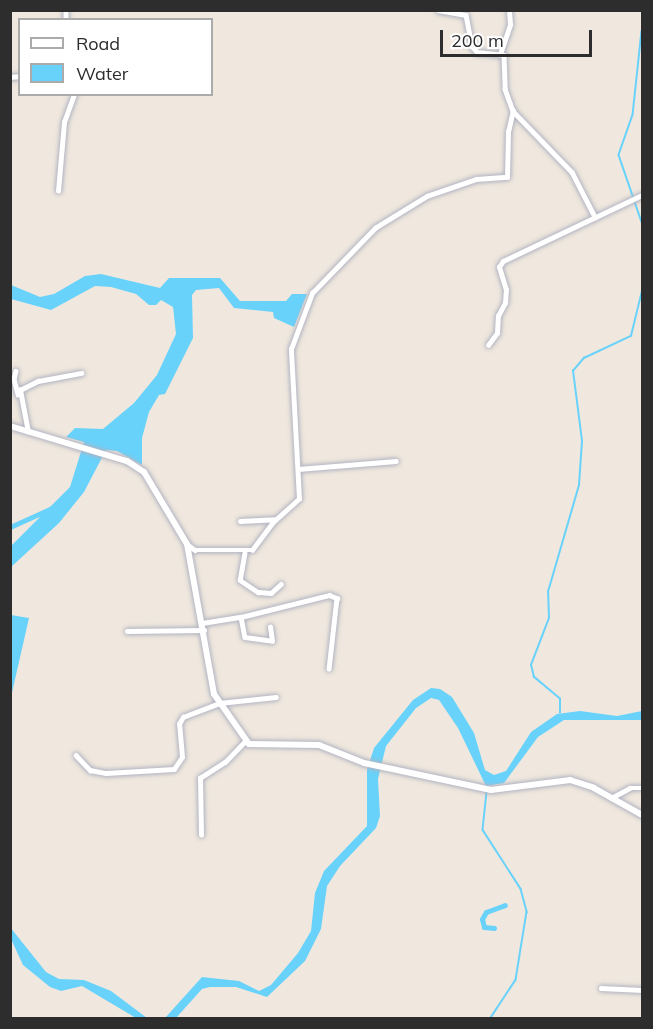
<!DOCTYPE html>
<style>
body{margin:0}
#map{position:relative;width:653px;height:1029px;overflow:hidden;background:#f0e8de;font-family:Mulish,sans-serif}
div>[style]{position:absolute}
.water>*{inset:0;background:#68d2fb}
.stream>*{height:1.5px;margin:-0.75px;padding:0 0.75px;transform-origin:0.75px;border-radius:0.75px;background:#68d2fb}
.canal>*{height:5px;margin:-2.5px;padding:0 2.5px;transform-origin:2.5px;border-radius:2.5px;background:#68d2fb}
.roads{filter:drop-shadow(0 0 2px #b2b4c2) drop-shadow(0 0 2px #b2b4c2)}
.minor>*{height:4.5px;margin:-2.25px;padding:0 2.25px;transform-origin:2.25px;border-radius:2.25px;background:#fff}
.secondary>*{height:6px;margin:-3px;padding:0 3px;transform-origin:3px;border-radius:3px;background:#fff}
span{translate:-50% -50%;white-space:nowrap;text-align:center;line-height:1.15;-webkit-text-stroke:4.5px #fff;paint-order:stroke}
.frame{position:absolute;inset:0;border:12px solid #2d2d2d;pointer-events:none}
.legend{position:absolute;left:18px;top:18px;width:195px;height:78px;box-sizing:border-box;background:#fff;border:2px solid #ababab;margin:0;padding:8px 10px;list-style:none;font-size:18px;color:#2d2d2d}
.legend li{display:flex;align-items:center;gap:12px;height:30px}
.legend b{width:30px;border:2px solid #ababab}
.scale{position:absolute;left:440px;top:30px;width:152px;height:27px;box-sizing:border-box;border:3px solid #2d2d2d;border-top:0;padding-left:8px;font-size:18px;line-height:21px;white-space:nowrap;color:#2d2d2d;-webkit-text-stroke:4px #fff;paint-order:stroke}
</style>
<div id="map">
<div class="water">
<i style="clip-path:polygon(101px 274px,160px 288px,169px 278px,220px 278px,240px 301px,286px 301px,292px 294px,307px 294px,294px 327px,274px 318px,273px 312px,234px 308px,219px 288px,196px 290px,192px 295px,193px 338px,165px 394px,159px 395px,149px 412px,142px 438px,142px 465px,117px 451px,106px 450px,84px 492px,59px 523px,11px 567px,11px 546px,70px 487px,84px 442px,66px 437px,75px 428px,103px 429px,134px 403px,157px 375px,176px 334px,173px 307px,161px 300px,156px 305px,149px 305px,136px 294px,111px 287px,95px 286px,51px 310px,11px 299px,11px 285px,40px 297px,54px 294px,85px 276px)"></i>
<i style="clip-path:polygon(11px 615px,29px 618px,11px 697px,10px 615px)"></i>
<i style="clip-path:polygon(431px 688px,440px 689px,452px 697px,474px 733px,485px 770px,494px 775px,506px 771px,531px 732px,557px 714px,580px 711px,617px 716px,642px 711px,642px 720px,564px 720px,538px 737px,504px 783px,486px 786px,458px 728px,439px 700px,431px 698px,416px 708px,386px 746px,378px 779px,380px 816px,376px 828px,340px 866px,327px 886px,321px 929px,305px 961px,267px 997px,236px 987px,210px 987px,202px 989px,176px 1018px,165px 1018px,202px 977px,239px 981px,259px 991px,271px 985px,298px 953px,311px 931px,315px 893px,324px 871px,367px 826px,367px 770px,374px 748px,413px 700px)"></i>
<i style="clip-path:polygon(10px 927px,46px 972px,59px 979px,84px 980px,111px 991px,147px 1018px,136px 1018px,82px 986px,61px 991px,50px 987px,23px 965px,11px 939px)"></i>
</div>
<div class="stream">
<i style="left:642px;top:31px;width:84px;rotate:96.1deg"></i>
<i style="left:633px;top:115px;width:42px;rotate:109.3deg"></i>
<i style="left:619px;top:155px;width:71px;rotate:71.1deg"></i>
<i style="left:560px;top:713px;width:14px;rotate:-90deg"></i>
<i style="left:560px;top:699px;width:34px;rotate:-140deg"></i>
<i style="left:534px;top:677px;width:12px;rotate:-104deg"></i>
<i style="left:531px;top:665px;width:50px;rotate:-69deg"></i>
<i style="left:549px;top:618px;width:26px;rotate:-92deg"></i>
<i style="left:548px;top:592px;width:111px;rotate:-73.8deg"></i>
<i style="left:579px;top:485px;width:44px;rotate:-86.1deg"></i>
<i style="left:582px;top:441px;width:71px;rotate:-97.3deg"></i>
<i style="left:573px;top:371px;width:17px;rotate:-50deg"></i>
<i style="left:584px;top:358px;width:52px;rotate:-25.1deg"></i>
<i style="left:631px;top:336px;width:46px;rotate:-76.3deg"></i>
<i style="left:487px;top:792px;width:38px;rotate:96deg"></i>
<i style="left:483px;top:830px;width:70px;rotate:57.2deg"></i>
<i style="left:521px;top:889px;width:24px;rotate:75deg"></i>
<i style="left:527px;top:912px;width:69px;rotate:99.2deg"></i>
<i style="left:516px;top:980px;width:45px;rotate:123.3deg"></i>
</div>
<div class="canal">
<i style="left:10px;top:527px;width:46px;rotate:-24.3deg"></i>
<i style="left:494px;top:928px;width:10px;rotate:-174deg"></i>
<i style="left:484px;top:927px;width:8px;rotate:-104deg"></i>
<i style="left:482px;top:919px;width:8px;rotate:-60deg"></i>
<i style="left:486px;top:912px;width:20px;rotate:-20deg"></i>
</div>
<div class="roads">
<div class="minor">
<i style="left:66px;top:10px;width:10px;rotate:90deg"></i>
<i style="left:438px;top:10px;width:28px;rotate:10deg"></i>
<i style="left:466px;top:15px;width:32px;rotate:79deg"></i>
<i style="left:472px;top:46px;width:8px;rotate:50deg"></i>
<i style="left:477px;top:52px;width:27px;rotate:6deg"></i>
<i style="left:504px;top:55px;width:34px;rotate:88deg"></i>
<i style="left:505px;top:89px;width:23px;rotate:70deg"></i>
<i style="left:513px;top:111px;width:85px;rotate:46deg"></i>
<i style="left:572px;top:172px;width:51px;rotate:62.9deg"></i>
<i style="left:500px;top:54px;width:31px;rotate:-71deg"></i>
<i style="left:510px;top:25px;width:15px;rotate:-94deg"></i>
<i style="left:10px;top:77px;width:10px;rotate:-6deg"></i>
<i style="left:58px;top:191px;width:69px;rotate:-85deg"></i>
<i style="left:64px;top:122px;width:30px;rotate:-70deg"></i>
<i style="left:488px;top:345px;width:15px;rotate:-53deg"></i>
<i style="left:497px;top:333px;width:17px;rotate:-87deg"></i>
<i style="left:498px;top:316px;width:15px;rotate:-62deg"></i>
<i style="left:505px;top:303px;width:13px;rotate:-86deg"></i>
<i style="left:506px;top:290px;width:24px;rotate:-107deg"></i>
<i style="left:499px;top:267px;width:7px;rotate:-56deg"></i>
<i style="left:503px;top:261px;width:154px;rotate:-25.4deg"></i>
<i style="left:16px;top:371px;width:8px;rotate:104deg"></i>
<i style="left:14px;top:379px;width:16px;rotate:75deg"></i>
<i style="left:28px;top:432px;width:43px;rotate:-100.8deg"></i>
<i style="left:20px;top:390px;width:20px;rotate:-27deg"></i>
<i style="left:38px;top:381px;width:44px;rotate:-10.5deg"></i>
<i style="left:298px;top:469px;width:98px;rotate:-4.7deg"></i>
<i style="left:240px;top:521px;width:35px;rotate:-3deg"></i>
<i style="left:187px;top:544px;width:10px;rotate:37deg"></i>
<i style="left:195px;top:550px;width:57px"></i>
<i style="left:252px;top:550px;width:34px;rotate:-53deg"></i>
<i style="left:272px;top:523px;width:36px;rotate:-42deg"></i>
<i style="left:299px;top:499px;width:150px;rotate:-93.1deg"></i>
<i style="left:291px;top:349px;width:60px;rotate:-69.4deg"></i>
<i style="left:312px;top:293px;width:91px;rotate:-45.9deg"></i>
<i style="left:375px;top:228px;width:61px;rotate:-31.6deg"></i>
<i style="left:427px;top:196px;width:52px;rotate:-19.1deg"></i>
<i style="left:476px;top:179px;width:31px;rotate:-4deg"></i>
<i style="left:507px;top:177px;width:45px;rotate:-88.7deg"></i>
<i style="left:508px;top:132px;width:22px;rotate:-77deg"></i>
<i style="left:245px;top:553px;width:27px;rotate:100deg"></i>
<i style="left:240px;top:580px;width:22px;rotate:34deg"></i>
<i style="left:258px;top:592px;width:13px;rotate:4deg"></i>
<i style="left:271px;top:593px;width:13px;rotate:-42deg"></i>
<i style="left:241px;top:617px;width:91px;rotate:-14deg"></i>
<i style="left:329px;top:595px;width:9px;rotate:21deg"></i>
<i style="left:337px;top:598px;width:71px;rotate:96.4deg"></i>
<i style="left:202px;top:623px;width:39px;rotate:-9deg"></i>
<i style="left:241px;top:617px;width:20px;rotate:79deg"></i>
<i style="left:245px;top:637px;width:27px;rotate:8deg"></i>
<i style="left:272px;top:641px;width:14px;rotate:-98deg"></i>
<i style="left:127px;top:631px;width:77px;rotate:-0.7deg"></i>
<i style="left:76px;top:755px;width:21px;rotate:47deg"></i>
<i style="left:90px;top:770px;width:16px;rotate:11deg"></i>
<i style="left:106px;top:773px;width:68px;rotate:-3.4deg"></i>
<i style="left:174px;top:769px;width:14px;rotate:-56deg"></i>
<i style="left:182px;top:757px;width:33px;rotate:-95deg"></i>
<i style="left:179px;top:724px;width:8px;rotate:-60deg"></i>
<i style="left:183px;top:717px;width:39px;rotate:-21deg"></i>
<i style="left:219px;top:703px;width:57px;rotate:-6deg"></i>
<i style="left:611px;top:798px;width:21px;rotate:-28deg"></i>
<i style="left:630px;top:788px;width:12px"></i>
<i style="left:201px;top:835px;width:57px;rotate:-91deg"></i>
<i style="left:200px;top:778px;width:30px;rotate:-33deg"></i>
<i style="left:225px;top:762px;width:30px;rotate:-46deg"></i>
<i style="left:601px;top:988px;width:41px;rotate:2.8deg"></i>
</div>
<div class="secondary">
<i style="left:10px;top:426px;width:122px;rotate:16.7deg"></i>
<i style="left:127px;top:461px;width:20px;rotate:33deg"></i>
<i style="left:144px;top:472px;width:84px;rotate:59.2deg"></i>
<i style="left:187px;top:544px;width:152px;rotate:79.8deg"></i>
<i style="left:214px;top:694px;width:61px;rotate:55deg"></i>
<i style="left:249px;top:744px;width:70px;rotate:0.8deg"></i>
<i style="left:319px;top:745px;width:48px;rotate:21.8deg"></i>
<i style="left:364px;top:763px;width:130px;rotate:12deg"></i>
<i style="left:491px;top:790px;width:80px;rotate:-7.2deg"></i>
<i style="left:570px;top:780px;width:25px;rotate:18deg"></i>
<i style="left:594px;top:788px;width:55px;rotate:29.4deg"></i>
</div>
</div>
<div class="frame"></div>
<ul class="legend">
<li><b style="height:8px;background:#fff"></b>Road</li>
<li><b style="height:16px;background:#68d2fb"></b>Water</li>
</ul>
<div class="scale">200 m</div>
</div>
